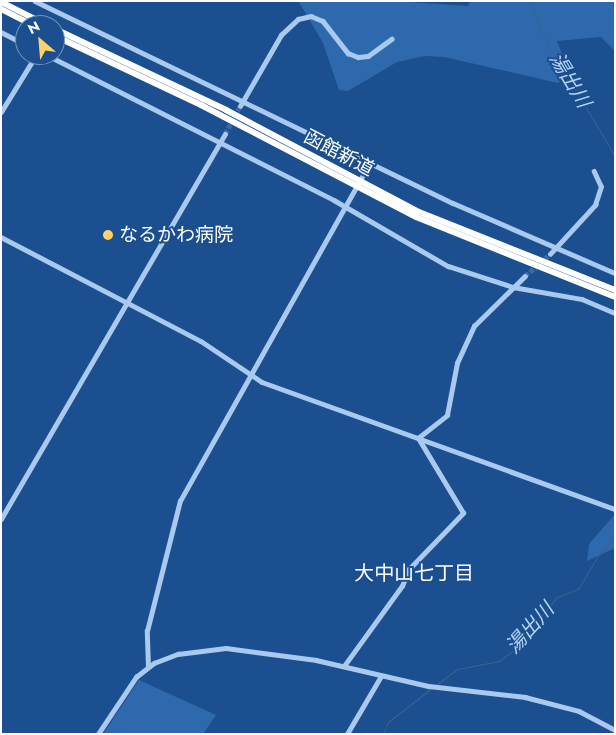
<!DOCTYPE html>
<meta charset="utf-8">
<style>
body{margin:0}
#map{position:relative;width:616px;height:735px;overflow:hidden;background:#1b4f8f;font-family:Jost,"Noto Sans JP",sans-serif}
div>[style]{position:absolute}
.green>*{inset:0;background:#2e69ad}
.stream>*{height:1px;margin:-0.5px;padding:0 0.5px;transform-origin:0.5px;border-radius:0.5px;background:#3c6290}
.minor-tunnel>*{height:4.5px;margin-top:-2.25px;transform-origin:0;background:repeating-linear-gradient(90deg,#3d69a0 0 4.5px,transparent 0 6.5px)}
.minor>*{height:4.5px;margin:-2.25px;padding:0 2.25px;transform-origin:2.25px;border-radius:2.25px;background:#a9c9ee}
.highway>*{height:6px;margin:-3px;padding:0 3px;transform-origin:3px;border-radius:3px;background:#fff}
.dots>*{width:14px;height:14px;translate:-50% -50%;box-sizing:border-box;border:2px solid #1b4f8f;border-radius:50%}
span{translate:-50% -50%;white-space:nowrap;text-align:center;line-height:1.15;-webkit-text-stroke:4px #1b4f8f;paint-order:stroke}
.street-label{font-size:19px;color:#fff}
.poi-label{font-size:19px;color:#fff}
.left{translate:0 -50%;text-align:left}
.water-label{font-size:20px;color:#b5d3f5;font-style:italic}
.neighbourhood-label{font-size:20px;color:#fff}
.frame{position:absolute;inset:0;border:2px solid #fff;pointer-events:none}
.north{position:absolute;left:15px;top:15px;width:50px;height:50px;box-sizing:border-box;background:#1b4f8f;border:1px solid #7695bc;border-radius:50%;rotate:333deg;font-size:14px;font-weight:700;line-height:20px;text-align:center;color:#fff}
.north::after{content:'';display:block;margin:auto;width:18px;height:22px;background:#ffd166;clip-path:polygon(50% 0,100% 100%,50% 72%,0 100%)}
</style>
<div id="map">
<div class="green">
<i style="clip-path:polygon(393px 1px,468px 6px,470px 1px,615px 1px,615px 51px,601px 37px,557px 41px,569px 72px,558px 83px,444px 57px,425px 56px,397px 62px,348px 91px,339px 90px,323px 43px,299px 2px)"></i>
<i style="clip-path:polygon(615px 514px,615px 548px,587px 561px,589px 544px)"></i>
<i style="clip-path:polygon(139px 680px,216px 715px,203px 734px,103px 734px)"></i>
</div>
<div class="stream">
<i style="left:530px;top:1px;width:33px;rotate:70deg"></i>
<i style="left:541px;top:32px;width:144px;rotate:59.2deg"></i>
<i style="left:437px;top:684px;width:26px;rotate:-36deg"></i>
<i style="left:458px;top:669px;width:42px;rotate:-11deg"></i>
<i style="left:499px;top:661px;width:20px;rotate:-37deg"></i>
<i style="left:515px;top:649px;width:67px;rotate:-51.1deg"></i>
<i style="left:557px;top:597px;width:22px;rotate:-21deg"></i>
<i style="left:578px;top:589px;width:37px;rotate:-59deg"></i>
<i style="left:597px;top:557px;width:26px;rotate:-47deg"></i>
<i style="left:383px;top:734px;width:13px;rotate:-67deg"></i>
<i style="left:388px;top:722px;width:56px;rotate:-37.7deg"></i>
</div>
<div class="minor-tunnel">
<i style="left:54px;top:25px;width:2px;rotate:-63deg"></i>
<i style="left:225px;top:134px;width:32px;rotate:-62deg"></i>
<i style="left:525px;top:276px;width:33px;rotate:-41deg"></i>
</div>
<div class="minor">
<i style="left:35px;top:1px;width:464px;rotate:25.8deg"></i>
<i style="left:453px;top:203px;width:176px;rotate:23.4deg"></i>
<i style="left:1px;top:32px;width:27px;rotate:27deg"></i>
<i style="left:47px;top:55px;width:322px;rotate:26.8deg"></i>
<i style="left:334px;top:200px;width:132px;rotate:30.1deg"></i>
<i style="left:448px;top:266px;width:68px;rotate:17.9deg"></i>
<i style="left:513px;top:287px;width:70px;rotate:9.9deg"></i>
<i style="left:582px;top:299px;width:36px;rotate:23deg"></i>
<i style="left:240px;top:106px;width:82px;rotate:-60deg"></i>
<i style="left:281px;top:35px;width:23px;rotate:-43deg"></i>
<i style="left:298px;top:19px;width:13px;rotate:-13deg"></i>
<i style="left:311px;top:16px;width:13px;rotate:23deg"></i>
<i style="left:323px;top:21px;width:41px;rotate:52deg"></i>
<i style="left:348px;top:53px;width:11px;rotate:22deg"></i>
<i style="left:358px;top:57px;width:10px;rotate:-6deg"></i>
<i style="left:368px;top:56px;width:29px;rotate:-36deg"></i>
<i style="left:1px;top:112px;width:67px;rotate:-58.4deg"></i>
<i style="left:1px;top:237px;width:225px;rotate:27.5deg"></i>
<i style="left:201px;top:341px;width:73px;rotate:33.9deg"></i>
<i style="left:262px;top:382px;width:375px;rotate:19.8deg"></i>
<i style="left:550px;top:254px;width:67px;rotate:-47.4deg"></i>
<i style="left:595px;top:205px;width:19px;rotate:-72deg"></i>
<i style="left:601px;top:187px;width:17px;rotate:-115deg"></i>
<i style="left:1px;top:519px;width:445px;rotate:-59.8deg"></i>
<i style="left:344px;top:666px;width:99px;rotate:-54.1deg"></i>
<i style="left:402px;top:586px;width:18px;rotate:-68deg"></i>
<i style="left:409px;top:569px;width:78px;rotate:-46deg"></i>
<i style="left:463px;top:513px;width:87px;rotate:-121deg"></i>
<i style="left:418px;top:438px;width:37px;rotate:-38deg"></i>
<i style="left:447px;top:415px;width:53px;rotate:-79.1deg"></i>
<i style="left:457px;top:363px;width:41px;rotate:-65.3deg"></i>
<i style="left:474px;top:326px;width:71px;rotate:-44.4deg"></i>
<i style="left:148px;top:667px;width:36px;rotate:-92deg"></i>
<i style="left:147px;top:631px;width:134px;rotate:-75.8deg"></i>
<i style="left:180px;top:501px;width:389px;rotate:-60.7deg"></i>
<i style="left:98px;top:734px;width:69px;rotate:-56.3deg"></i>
<i style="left:136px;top:677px;width:23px;rotate:-38deg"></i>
<i style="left:154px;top:663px;width:26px;rotate:-21deg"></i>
<i style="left:178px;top:654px;width:48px;rotate:-7.1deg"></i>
<i style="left:226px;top:648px;width:91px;rotate:7.6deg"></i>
<i style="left:316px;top:660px;width:116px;rotate:13deg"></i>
<i style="left:429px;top:686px;width:97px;rotate:6.5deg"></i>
<i style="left:525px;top:697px;width:56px;rotate:14.5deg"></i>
<i style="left:579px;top:711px;width:41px;rotate:27.8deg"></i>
<i style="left:347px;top:734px;width:67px;rotate:-59.6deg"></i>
</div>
<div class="highway">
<i style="left:1px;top:2px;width:51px;rotate:26.6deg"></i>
<i style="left:1px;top:9px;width:35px;rotate:27deg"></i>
<i style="left:55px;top:29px;width:189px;rotate:25.3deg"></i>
<i style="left:226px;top:110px;width:218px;rotate:27.9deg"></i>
<i style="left:419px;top:212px;width:211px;rotate:21.7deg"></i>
<i style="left:55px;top:36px;width:161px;rotate:25.3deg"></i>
<i style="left:201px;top:105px;width:242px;rotate:27.5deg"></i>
<i style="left:416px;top:217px;width:214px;rotate:21.9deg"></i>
</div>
<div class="dots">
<i style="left:108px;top:235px;background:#ffd166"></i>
</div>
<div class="street-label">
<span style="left:339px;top:153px;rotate:28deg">函館新道</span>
</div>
<div class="poi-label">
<span class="left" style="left:119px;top:235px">なるかわ病院</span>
</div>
<div class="water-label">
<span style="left:570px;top:80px;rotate:59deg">湯出川</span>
<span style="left:530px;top:628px;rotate:-48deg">湯出川</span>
</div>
<div class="neighbourhood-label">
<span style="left:414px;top:573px">大中山七丁目</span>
</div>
<div class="frame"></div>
<div class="north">N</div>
</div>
